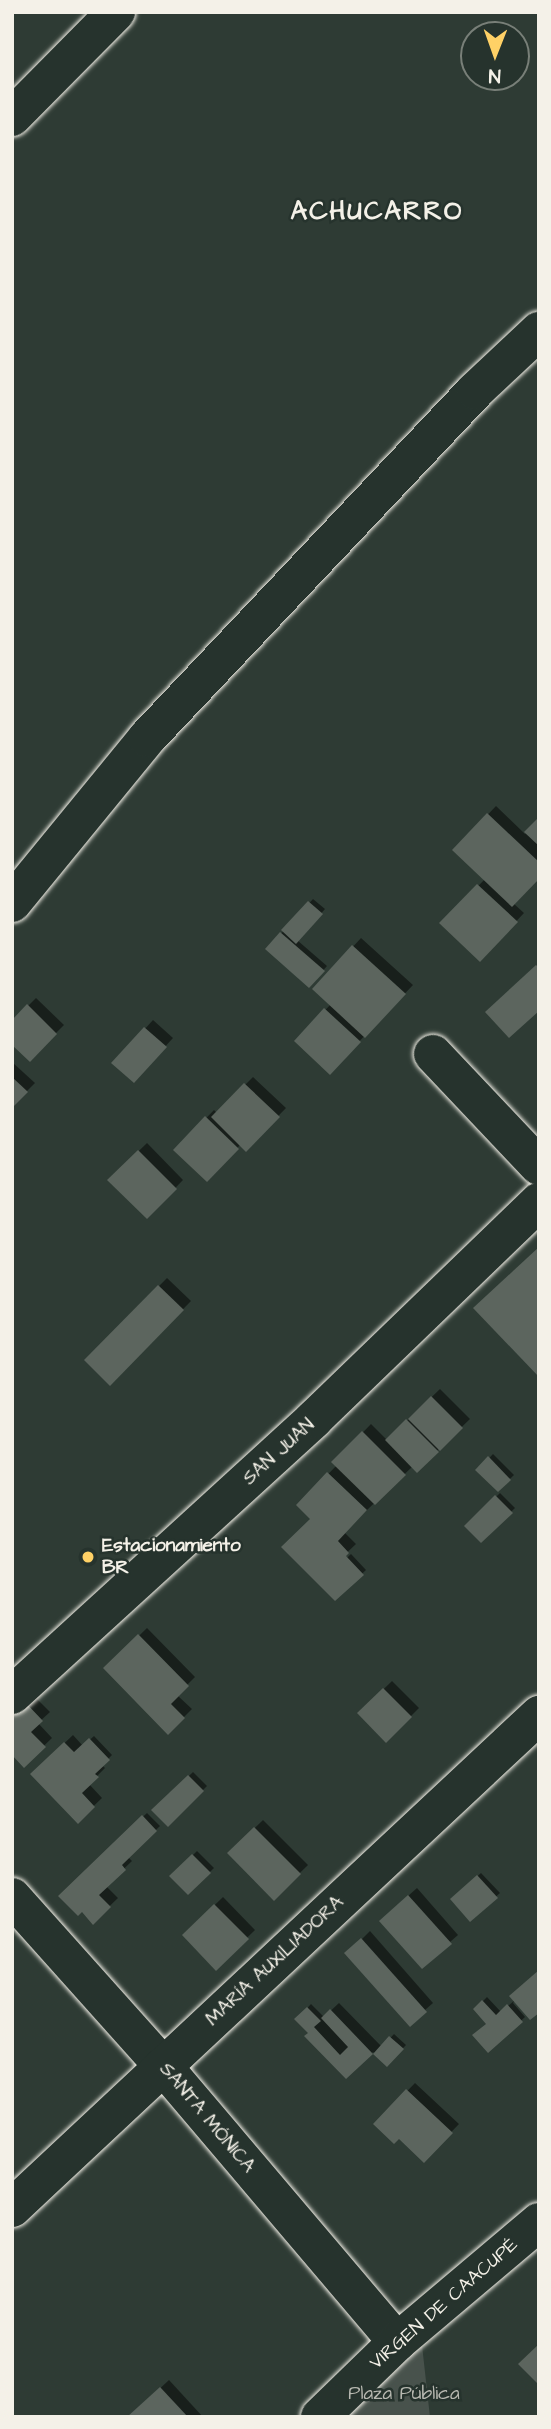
<!DOCTYPE html>
<meta charset="utf-8">
<style>
body{margin:0}
#map{position:relative;width:551px;height:2429px;overflow:hidden;background:#2e3b34;font-family:"Architects Daughter",sans-serif}
div>[style]{position:absolute}
.green>*{inset:0;background:#48524c}
.shadow>*{inset:0;background:#0007}
.building>*{inset:0;background:#5c655e}
.roads{filter:drop-shadow(0 0 2px #f4f1e8) drop-shadow(0 0 2px #f4f1e8)}
.minor>*{height:38px;margin:-19px;padding:0 19px;transform-origin:19px;border-radius:19px;background:#26332d}
.dots>*{width:19px;height:19px;translate:-50% -50%;box-sizing:border-box;border:4px solid #26332d;border-radius:50%}
span{translate:-50% -50%;white-space:nowrap;text-align:center;line-height:1.15;-webkit-text-stroke:5px #26332d;paint-order:stroke}
.street-label{font-size:19px;color:#f4f1e8}
.poi-label{font-size:19px;color:#f4f1e8;font-weight:700}
.left{translate:0 -50%;text-align:left}
.park-label{font-size:19px;color:#b8b9b1}
.district-label{font-size:26px;color:#f4f1e8;font-weight:700;letter-spacing:2px}
.frame{position:absolute;inset:0;border:14px solid #f4f1e8;pointer-events:none}
.north{position:absolute;left:460px;top:21px;width:70px;height:70px;box-sizing:border-box;background:#26332d;border:2px solid #787f78;border-radius:50%;rotate:181deg;font-size:19px;font-weight:700;line-height:28px;text-align:center;color:#f4f1e8}
.north::after{content:'';display:block;margin:auto;width:24px;height:32px;background:#ffd166;clip-path:polygon(50% 0,100% 100%,50% 72%,0 100%)}
</style>
<div id="map">
<div class="green">
<i style="clip-path:polygon(422px 2345px,430px 2417px,321px 2417px,347px 2413px)"></i>
</div>
<div class="shadow">
<i style="clip-path:polygon(496px 806px,525px 834px,539px 820px,539px 877px,513px 903px,524px 913px,480px 960px,442px 923px,485px 879px,454px 850px)"></i>
<i style="clip-path:polygon(313px 899px,325px 909px,297px 940px,327px 966px,309px 986px,267px 949px)"></i>
<i style="clip-path:polygon(361px 938px,413px 985px,330px 1072px,296px 1041px,331px 1004px,314px 989px)"></i>
<i style="clip-path:polygon(36px 998px,64px 1025px,30px 1059px,12px 1022px)"></i>
<i style="clip-path:polygon(153px 1020px,173px 1038px,141px 1073px,114px 1063px)"></i>
<i style="clip-path:polygon(12px 1062px,35px 1083px,12px 1106px)"></i>
<i style="clip-path:polygon(253px 1077px,286px 1108px,246px 1149px,241px 1144px,207px 1179px,175px 1150px,214px 1110px,217px 1113px)"></i>
<i style="clip-path:polygon(147px 1143px,183px 1180px,147px 1217px,109px 1180px)"></i>
<i style="clip-path:polygon(167px 1278px,191px 1301px,110px 1384px,86px 1360px)"></i>
<i style="clip-path:polygon(440px 1389px,470px 1419px,417px 1470px,413px 1466px,344px 1532px,356px 1544px,317px 1581px,312px 1519px,298px 1505px,337px 1465px,334px 1462px,371px 1424px,387px 1440px)"></i>
<i style="clip-path:polygon(493px 1454px,514px 1475px,498px 1490px,478px 1470px)"></i>
<i style="clip-path:polygon(500px 1493px,515px 1508px,481px 1541px,466px 1526px)"></i>
<i style="clip-path:polygon(351px 1554px,366px 1570px,335px 1599px,321px 1583px)"></i>
<i style="clip-path:polygon(147px 1628px,195px 1677px,177px 1695px,192px 1709px,168px 1733px,105px 1669px)"></i>
<i style="clip-path:polygon(392px 1681px,419px 1708px,386px 1741px,359px 1713px)"></i>
<i style="clip-path:polygon(33px 1695px,50px 1712px,38px 1723px,52px 1738px,24px 1765px,12px 1716px)"></i>
<i style="clip-path:polygon(73px 1735px,83px 1746px,94px 1736px,112px 1755px,102px 1765px,105px 1768px,89px 1784px,102px 1798px,78px 1821px,32px 1774px)"></i>
<i style="clip-path:polygon(193px 1772px,207px 1786px,168px 1825px,154px 1810px)"></i>
<i style="clip-path:polygon(147px 1813px,160px 1826px,128px 1857px,132px 1861px,106px 1886px,118px 1898px,93px 1922px,82px 1910px,115px 1843px)"></i>
<i style="clip-path:polygon(263px 1820px,308px 1865px,274px 1898px,229px 1853px)"></i>
<i style="clip-path:polygon(197px 1851px,214px 1868px,188px 1893px,172px 1876px)"></i>
<i style="clip-path:polygon(481px 1873px,500px 1893px,470px 1920px,452px 1899px)"></i>
<i style="clip-path:polygon(417px 1888px,458px 1935px,450px 1942px,389px 1913px)"></i>
<i style="clip-path:polygon(223px 1897px,255px 1930px,216px 1968px,184px 1935px)"></i>
<i style="clip-path:polygon(370px 1931px,433px 2003px,425px 2010px,347px 1954px)"></i>
<i style="clip-path:polygon(487px 1997px,501px 2012px,515px 2000px,513px 2003px,525px 2017px,488px 2051px,488px 2024px,475px 2009px)"></i>
<i style="clip-path:polygon(339px 2003px,382px 2047px,394px 2034px,406px 2045px,387px 2065px,373px 2052px,346px 2077px,297px 2019px,311px 2004px,324px 2017px)"></i>
<i style="clip-path:polygon(415px 2083px,459px 2124px,424px 2160px,399px 2137px,375px 2124px)"></i>
<i style="clip-path:polygon(169px 2380px,203px 2417px,132px 2417px,139px 2408px)"></i>
</div>
<div class="building">
<i style="clip-path:polygon(487px 813px,539px 862px,539px 879px,512px 907px,452px 850px)"></i>
<i style="clip-path:polygon(539px 817px,539px 846px,524px 832px)"></i>
<i style="clip-path:polygon(477px 884px,518px 922px,480px 962px,439px 923px)"></i>
<i style="clip-path:polygon(308px 901px,323px 914px,296px 944px,281px 930px)"></i>
<i style="clip-path:polygon(280px 932px,325px 971px,309px 988px,265px 949px)"></i>
<i style="clip-path:polygon(352px 945px,406px 994px,365px 1038px,312px 989px)"></i>
<i style="clip-path:polygon(536px 965px,539px 968px,539px 1011px,509px 1038px,485px 1012px)"></i>
<i style="clip-path:polygon(27px 1004px,57px 1034px,30px 1062px,12px 1045px,12px 1020px)"></i>
<i style="clip-path:polygon(324px 1008px,361px 1042px,330px 1075px,294px 1041px)"></i>
<i style="clip-path:polygon(144px 1027px,167px 1047px,134px 1083px,111px 1063px)"></i>
<i style="clip-path:polygon(12px 1077px,28px 1092px,12px 1108px)"></i>
<i style="clip-path:polygon(244px 1083px,280px 1117px,246px 1152px,211px 1117px)"></i>
<i style="clip-path:polygon(205px 1116px,239px 1149px,207px 1182px,173px 1150px)"></i>
<i style="clip-path:polygon(138px 1150px,177px 1189px,147px 1219px,107px 1180px)"></i>
<i style="clip-path:polygon(539px 1247px,539px 1377px,473px 1308px)"></i>
<i style="clip-path:polygon(158px 1285px,184px 1310px,110px 1386px,84px 1360px)"></i>
<i style="clip-path:polygon(431px 1396px,463px 1428px,440px 1451px,408px 1419px)"></i>
<i style="clip-path:polygon(406px 1419px,439px 1452px,417px 1473px,385px 1440px)"></i>
<i style="clip-path:polygon(362px 1431px,406px 1475px,375px 1505px,331px 1462px)"></i>
<i style="clip-path:polygon(488px 1456px,511px 1480px,498px 1492px,475px 1470px)"></i>
<i style="clip-path:polygon(327px 1472px,367px 1510px,338px 1541px,349px 1553px,346px 1556px,364px 1575px,335px 1601px,281px 1547px,310px 1519px,296px 1505px)"></i>
<i style="clip-path:polygon(495px 1495px,513px 1513px,481px 1543px,464px 1526px)"></i>
<i style="clip-path:polygon(138px 1634px,189px 1686px,171px 1704px,185px 1718px,168px 1735px,103px 1668px)"></i>
<i style="clip-path:polygon(383px 1688px,412px 1717px,386px 1743px,357px 1713px)"></i>
<i style="clip-path:polygon(25px 1702px,43px 1721px,31px 1732px,46px 1747px,24px 1768px,12px 1755px,12px 1713px)"></i>
<i style="clip-path:polygon(89px 1738px,110px 1760px,95px 1774px,99px 1777px,82px 1793px,95px 1807px,78px 1824px,30px 1774px,64px 1742px,74px 1752px)"></i>
<i style="clip-path:polygon(188px 1775px,204px 1791px,168px 1827px,151px 1810px)"></i>
<i style="clip-path:polygon(142px 1815px,157px 1831px,122px 1865px,126px 1870px,99px 1895px,111px 1907px,93px 1925px,82px 1912px,78px 1916px,58px 1896px)"></i>
<i style="clip-path:polygon(254px 1827px,301px 1874px,274px 1901px,227px 1853px)"></i>
<i style="clip-path:polygon(192px 1854px,211px 1873px,188px 1895px,169px 1876px)"></i>
<i style="clip-path:polygon(477px 1875px,498px 1898px,470px 1922px,450px 1899px)"></i>
<i style="clip-path:polygon(408px 1895px,452px 1944px,422px 1969px,379px 1921px)"></i>
<i style="clip-path:polygon(214px 1904px,249px 1939px,216px 1971px,182px 1935px)"></i>
<i style="clip-path:polygon(361px 1938px,427px 2012px,410px 2027px,344px 1953px)"></i>
<i style="clip-path:polygon(539px 1970px,539px 2013px,530px 2020px,509px 1996px)"></i>
<i style="clip-path:polygon(482px 2000px,496px 2015px,507px 2004px,523px 2022px,488px 2053px,472px 2035px,486px 2024px,473px 2009px)"></i>
<i style="clip-path:polygon(307px 2007px,321px 2021px,314px 2027px,340px 2055px,348px 2047px,321px 2018px,330px 2009px,373px 2054px,389px 2036px,404px 2049px,387px 2067px,373px 2054px,346px 2079px,304px 2036px,308px 2033px,294px 2019px)"></i>
<i style="clip-path:polygon(406px 2089px,453px 2133px,424px 2163px,399px 2139px,394px 2144px,373px 2124px)"></i>
<i style="clip-path:polygon(539px 2344px,539px 2385px,518px 2364px)"></i>
<i style="clip-path:polygon(160px 2387px,188px 2417px,127px 2417px)"></i>
</div>
<div class="roads">
<div class="minor">
<i style="left:12px;top:117px;width:148px;rotate:-45.3deg"></i>
<i style="left:12px;top:903px;width:213px;rotate:-50.7deg"></i>
<i style="left:147px;top:738px;width:477px;rotate:-46.6deg"></i>
<i style="left:475px;top:391px;width:88px;rotate:-43.2deg"></i>
<i style="left:433px;top:1054px;width:154px;rotate:46.6deg"></i>
<i style="left:12px;top:1695px;width:409px;rotate:-42.4deg"></i>
<i style="left:314px;top:1419px;width:313px;rotate:-44deg"></i>
<i style="left:12px;top:1897px;width:227px;rotate:48.2deg"></i>
<i style="left:163px;top:2066px;width:362px;rotate:49.7deg"></i>
<i style="left:12px;top:2208px;width:722px;rotate:-43.09deg"></i>
<i style="left:320px;top:2417px;width:107px;rotate:-44.2deg"></i>
<i style="left:397px;top:2342px;width:186px;rotate:-40.2deg"></i>
</div>
</div>
<div class="dots">
<i style="left:88px;top:1557px;background:#ffd166"></i>
</div>
<div class="street-label">
<span style="left:279px;top:1452px;rotate:-42deg">SAN JUAN</span>
<span style="left:275px;top:1961px;rotate:-43deg">MARÍA AUXILIADORA</span>
<span style="left:207px;top:2118px;rotate:50deg">SANTA MÓNICA</span>
<span style="left:444px;top:2304px;rotate:-41deg">VIRGEN DE CAACUPÉ</span>
</div>
<div class="poi-label">
<span class="left" style="left:102px;top:1557px">Estacionamiento<br>BR</span>
</div>
<div class="park-label">
<span style="left:404px;top:2394px">Plaza Pública</span>
</div>
<div class="district-label">
<span style="left:377px;top:212px">ACHUCARRO</span>
</div>
<div class="frame"></div>
<div class="north">N</div>
</div>
